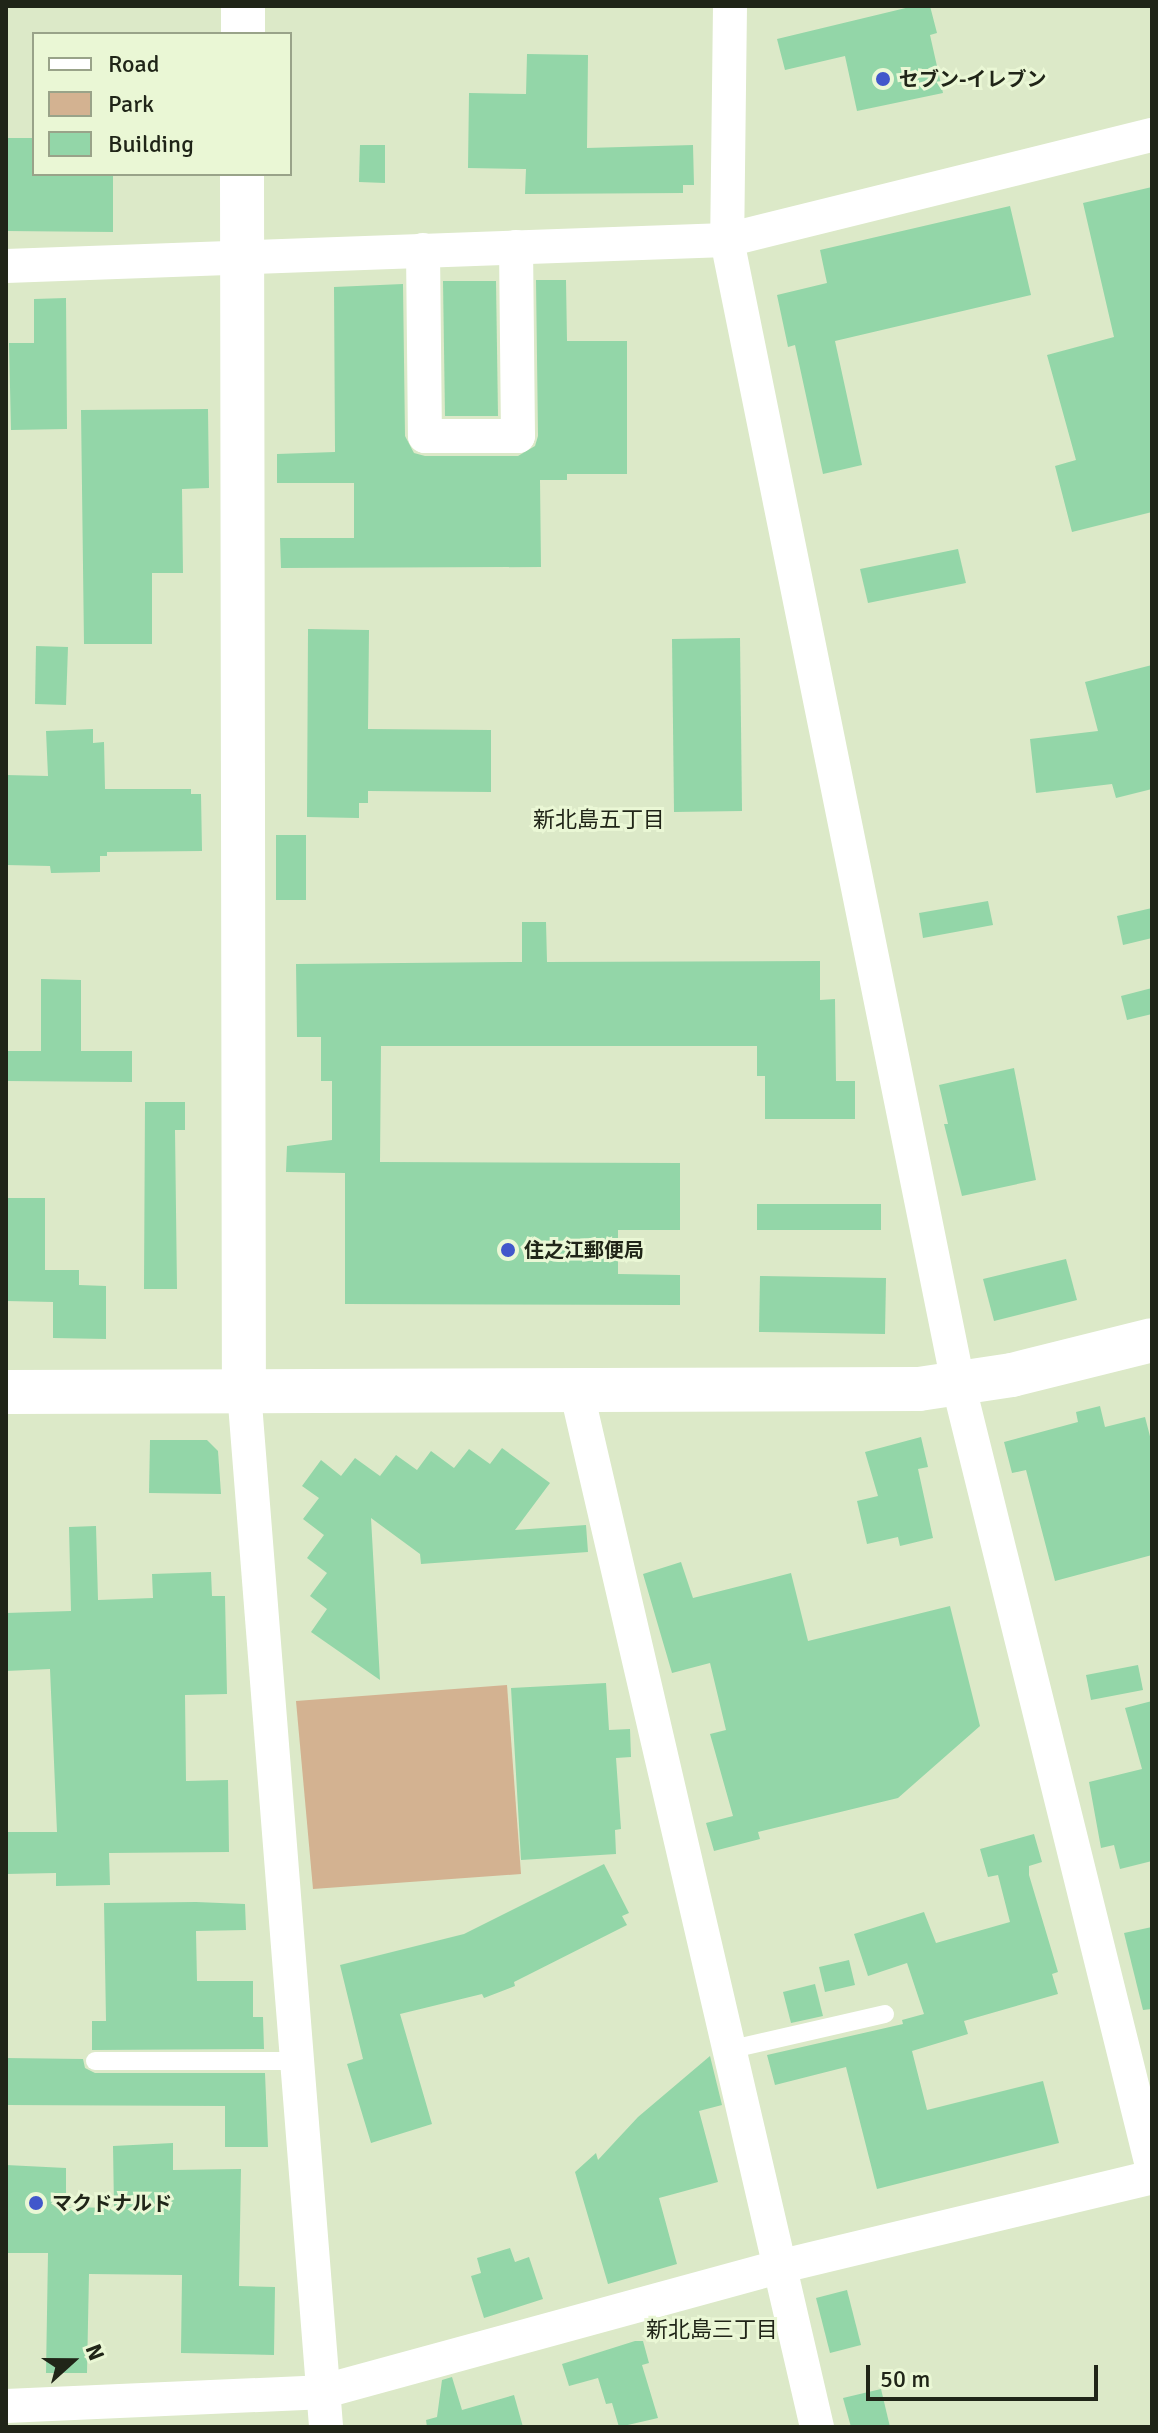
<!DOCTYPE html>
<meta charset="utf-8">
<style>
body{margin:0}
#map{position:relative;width:1158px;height:2433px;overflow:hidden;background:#dce9c8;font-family:Signika,"Noto Sans JP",sans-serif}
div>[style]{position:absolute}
.green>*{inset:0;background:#d3b291}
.building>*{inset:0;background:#93d6a8}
.service>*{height:18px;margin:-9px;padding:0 9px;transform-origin:9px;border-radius:9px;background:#fff}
.minor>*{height:34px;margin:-17px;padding:0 17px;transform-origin:17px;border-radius:17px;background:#fff}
.tertiary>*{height:44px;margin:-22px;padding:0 22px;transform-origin:22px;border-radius:22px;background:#fff}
.dots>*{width:22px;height:22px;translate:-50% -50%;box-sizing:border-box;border:4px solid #eaf7d5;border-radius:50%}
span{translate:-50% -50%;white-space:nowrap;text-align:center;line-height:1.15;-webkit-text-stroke:6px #eaf7d5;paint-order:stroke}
.poi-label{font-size:20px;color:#202518;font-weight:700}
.left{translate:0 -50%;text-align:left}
.neighbourhood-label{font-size:22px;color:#202518}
.frame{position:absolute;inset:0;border:8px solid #202518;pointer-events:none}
.legend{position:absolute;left:32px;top:32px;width:260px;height:144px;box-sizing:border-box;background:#eaf7d5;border:2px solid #99a389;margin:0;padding:10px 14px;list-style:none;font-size:24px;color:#202518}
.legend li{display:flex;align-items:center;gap:16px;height:40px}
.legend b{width:40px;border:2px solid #99a389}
.north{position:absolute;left:32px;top:2321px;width:80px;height:80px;-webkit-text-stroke:6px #eaf7d5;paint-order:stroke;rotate:69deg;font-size:22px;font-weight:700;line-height:32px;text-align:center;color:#202518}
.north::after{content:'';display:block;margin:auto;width:28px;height:36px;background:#202518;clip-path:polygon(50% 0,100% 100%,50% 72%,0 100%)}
.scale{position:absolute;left:866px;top:2365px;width:232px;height:36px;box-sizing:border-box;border:4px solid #202518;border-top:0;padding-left:10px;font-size:24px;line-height:28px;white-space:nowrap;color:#202518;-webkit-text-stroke:6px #eaf7d5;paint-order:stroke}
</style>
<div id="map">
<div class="green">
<i style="clip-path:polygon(507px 1685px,521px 1874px,313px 1889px,296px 1701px)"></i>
</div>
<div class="building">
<i style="clip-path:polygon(914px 6px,930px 6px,937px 33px,930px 35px,943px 93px,857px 111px,845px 56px,785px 70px,777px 39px)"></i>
<i style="clip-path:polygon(527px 54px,588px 55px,587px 148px,693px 145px,694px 185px,683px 185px,683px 193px,525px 194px,526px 169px,468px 168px,469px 93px,526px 94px)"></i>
<i style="clip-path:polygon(6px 138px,34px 138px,34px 174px,113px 174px,113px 232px,6px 231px)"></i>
<i style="clip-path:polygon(360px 145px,385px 145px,385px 183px,359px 182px)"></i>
<i style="clip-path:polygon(1152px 187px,1152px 512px,1072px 532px,1055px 466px,1076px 460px,1047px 355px,1114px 337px,1083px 203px)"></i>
<i style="clip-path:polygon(1010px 206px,1031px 295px,835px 341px,862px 465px,823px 474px,795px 345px,788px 347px,777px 295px,827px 283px,820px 250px)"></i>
<i style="clip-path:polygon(536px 280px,566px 280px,567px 341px,627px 341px,627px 474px,567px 474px,567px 480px,540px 480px,541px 567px,281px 568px,280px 538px,354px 538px,354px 483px,277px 483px,277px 454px,335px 452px,334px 287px,403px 284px,405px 436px,414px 453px,425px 456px,518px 456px,535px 446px,538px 436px)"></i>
<i style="clip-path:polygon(443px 281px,496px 281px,498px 416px,445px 416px)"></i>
<i style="clip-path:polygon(66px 298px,67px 429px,11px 430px,9px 343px,34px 343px,34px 299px)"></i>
<i style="clip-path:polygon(208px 409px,209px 488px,182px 489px,183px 573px,152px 573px,152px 644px,84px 644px,81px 410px)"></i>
<i style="clip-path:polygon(958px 549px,966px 583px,868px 603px,860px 569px)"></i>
<i style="clip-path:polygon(308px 629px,369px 630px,368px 729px,491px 730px,491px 792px,368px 791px,368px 803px,359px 803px,359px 818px,307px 817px)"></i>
<i style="clip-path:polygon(740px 638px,742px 811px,674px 812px,672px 639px)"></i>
<i style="clip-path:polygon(36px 646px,68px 647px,66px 705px,35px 704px)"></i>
<i style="clip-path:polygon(1152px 665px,1152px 789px,1116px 798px,1112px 784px,1036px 793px,1030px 739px,1098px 731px,1085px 682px)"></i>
<i style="clip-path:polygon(93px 729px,93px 743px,104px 742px,105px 789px,191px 789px,191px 794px,201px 794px,202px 851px,107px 852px,107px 856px,100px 856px,100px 872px,51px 873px,50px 866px,6px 865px,6px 775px,48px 776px,46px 731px)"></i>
<i style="clip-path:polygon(276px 835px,306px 835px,306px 900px,276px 900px)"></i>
<i style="clip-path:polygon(988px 901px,993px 925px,923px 938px,919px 913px)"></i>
<i style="clip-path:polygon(1152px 908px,1152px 938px,1123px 945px,1117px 916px)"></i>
<i style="clip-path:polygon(522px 922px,546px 922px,547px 962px,820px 961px,820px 1000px,835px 999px,836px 1081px,855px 1081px,855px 1119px,765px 1119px,765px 1076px,757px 1076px,757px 1046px,381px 1046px,380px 1162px,680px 1163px,680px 1230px,618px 1230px,618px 1274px,680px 1275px,680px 1305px,345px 1304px,345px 1173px,286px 1172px,287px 1146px,332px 1140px,332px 1081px,321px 1081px,321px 1037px,297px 1037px,296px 964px,522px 962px)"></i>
<i style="clip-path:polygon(41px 979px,81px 980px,81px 1051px,132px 1051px,132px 1082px,6px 1081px,6px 1051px,41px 1051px)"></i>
<i style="clip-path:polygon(1152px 988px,1152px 1014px,1127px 1020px,1121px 996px)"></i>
<i style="clip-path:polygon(1014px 1068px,1036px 1180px,962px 1196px,944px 1124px,948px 1124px,939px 1085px)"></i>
<i style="clip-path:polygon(145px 1102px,185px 1102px,185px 1130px,175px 1130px,177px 1289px,144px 1289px)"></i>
<i style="clip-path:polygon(6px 1198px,45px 1198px,45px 1270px,79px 1270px,79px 1285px,106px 1286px,106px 1339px,53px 1338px,53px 1302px,6px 1301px)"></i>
<i style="clip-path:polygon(757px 1204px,881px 1204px,881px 1230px,757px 1230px)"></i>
<i style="clip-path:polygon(1066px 1259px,1077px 1300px,994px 1321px,983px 1279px)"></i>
<i style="clip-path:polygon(760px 1276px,886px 1278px,885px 1334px,759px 1332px)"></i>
<i style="clip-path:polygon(1100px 1406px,1105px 1427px,1145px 1417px,1152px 1444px,1152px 1555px,1055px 1581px,1026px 1470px,1012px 1473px,1004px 1442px,1078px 1422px,1076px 1412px)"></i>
<i style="clip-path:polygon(921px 1437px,928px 1467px,918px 1469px,933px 1538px,900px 1546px,898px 1537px,867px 1544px,857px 1501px,878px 1496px,865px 1452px)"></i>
<i style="clip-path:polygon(150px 1440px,207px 1440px,218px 1451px,221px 1494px,149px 1493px)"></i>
<i style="clip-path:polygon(502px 1448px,550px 1483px,515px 1530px,586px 1525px,588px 1552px,421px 1564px,420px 1554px,371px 1518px,380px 1680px,311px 1632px,327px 1609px,310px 1596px,327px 1573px,307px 1558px,324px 1535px,303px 1519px,319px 1498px,302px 1486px,321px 1460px,341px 1476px,355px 1458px,380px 1476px,396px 1455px,417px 1470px,431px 1451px,454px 1468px,469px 1449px,490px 1464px)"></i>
<i style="clip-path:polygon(96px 1526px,98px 1600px,153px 1598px,152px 1574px,211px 1572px,212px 1596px,225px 1596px,227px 1694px,185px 1695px,186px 1781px,228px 1780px,229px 1852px,109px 1853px,110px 1885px,56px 1886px,56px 1873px,6px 1874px,6px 1832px,57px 1832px,50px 1669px,6px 1671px,6px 1613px,71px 1611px,69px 1527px)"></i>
<i style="clip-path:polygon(681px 1562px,693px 1598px,791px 1573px,808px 1641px,950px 1606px,980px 1726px,898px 1798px,758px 1832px,760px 1839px,714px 1851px,706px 1823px,733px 1816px,710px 1734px,726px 1730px,710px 1663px,672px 1673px,643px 1574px)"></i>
<i style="clip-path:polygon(1138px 1665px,1143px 1690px,1091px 1700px,1086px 1675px)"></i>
<i style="clip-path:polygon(606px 1683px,609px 1730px,630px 1729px,631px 1757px,616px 1758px,621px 1829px,615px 1830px,616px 1854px,521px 1860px,511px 1688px)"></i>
<i style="clip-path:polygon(1152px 1701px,1152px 1861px,1120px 1869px,1114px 1845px,1101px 1848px,1089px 1782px,1142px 1769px,1125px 1708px)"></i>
<i style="clip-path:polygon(1034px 1834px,1042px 1862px,1029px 1866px,1029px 1875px,1058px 1972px,1052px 1974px,1058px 1994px,964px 2021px,968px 2034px,912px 2051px,927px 2110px,1043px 2081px,1059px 2143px,877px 2189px,846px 2067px,775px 2085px,767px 2055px,903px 2024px,902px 2020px,924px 2014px,907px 1963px,868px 1976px,854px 1934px,924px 1912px,936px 1943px,1010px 1922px,998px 1875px,988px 1877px,980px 1849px)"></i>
<i style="clip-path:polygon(604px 1864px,629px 1913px,622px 1916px,627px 1925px,514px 1982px,515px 1986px,484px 1998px,482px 1994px,400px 2014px,432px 2124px,371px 2143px,347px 2064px,363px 2059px,340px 1965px,464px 1934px)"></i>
<i style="clip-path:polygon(196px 1902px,245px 1904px,246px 1930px,196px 1931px,197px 1981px,253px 1981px,253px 2017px,263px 2017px,264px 2049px,92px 2050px,92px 2021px,106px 2021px,104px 1903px)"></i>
<i style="clip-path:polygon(1152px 1927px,1152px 2009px,1143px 2010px,1124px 1933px)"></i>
<i style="clip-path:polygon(849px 1960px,855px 1985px,825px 1992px,819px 1967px)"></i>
<i style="clip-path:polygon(815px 1984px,823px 2016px,791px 2023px,783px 1992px)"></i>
<i style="clip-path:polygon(710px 2056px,722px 2105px,699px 2111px,718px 2182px,659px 2198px,677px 2264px,608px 2284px,575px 2172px,596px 2153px,598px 2160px,638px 2117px)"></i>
<i style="clip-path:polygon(6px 2058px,83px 2059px,85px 2068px,95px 2073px,265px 2073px,268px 2147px,225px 2147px,225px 2106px,6px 2105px)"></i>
<i style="clip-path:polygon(173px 2143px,173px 2170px,241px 2169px,239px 2286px,275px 2287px,274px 2355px,181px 2353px,182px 2275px,89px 2274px,87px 2373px,46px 2373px,48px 2253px,6px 2253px,6px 2165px,66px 2168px,66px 2207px,114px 2208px,113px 2146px)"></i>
<i style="clip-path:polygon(510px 2248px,515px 2262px,529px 2257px,543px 2299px,484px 2318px,471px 2276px,481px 2273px,477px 2258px)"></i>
<i style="clip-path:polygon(847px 2290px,861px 2345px,830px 2353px,816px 2298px)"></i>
<i style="clip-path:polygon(635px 2341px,643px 2341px,649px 2363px,642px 2365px,658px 2418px,619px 2427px,612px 2403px,606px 2404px,598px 2378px,569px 2386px,562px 2364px)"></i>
<i style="clip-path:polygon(452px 2377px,462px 2410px,514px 2395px,523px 2427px,427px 2427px,426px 2420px,437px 2417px,442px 2380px)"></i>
<i style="clip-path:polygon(881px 2389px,890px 2427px,851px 2427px,843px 2398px)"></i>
</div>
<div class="service">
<i style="left:728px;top:2050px;width:161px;rotate:-12.9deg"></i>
<i style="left:95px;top:2061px;width:200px"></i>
</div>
<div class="minor">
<i style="left:730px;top:6px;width:234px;rotate:90.7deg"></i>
<i style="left:727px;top:240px;width:1166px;rotate:78.57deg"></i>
<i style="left:958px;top:1383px;width:807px;rotate:76.08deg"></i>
<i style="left:423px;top:250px;width:186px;rotate:89.4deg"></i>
<i style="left:425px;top:436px;width:93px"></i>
<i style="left:518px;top:436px;width:189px;rotate:-90.6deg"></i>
<i style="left:6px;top:266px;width:721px;rotate:-2.07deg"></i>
<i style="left:727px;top:240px;width:438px;rotate:-13.9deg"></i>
<i style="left:576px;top:1389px;width:1066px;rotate:76.93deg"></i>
<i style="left:244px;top:1391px;width:1039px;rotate:85.47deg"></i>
<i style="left:6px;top:2406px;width:315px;rotate:-2.5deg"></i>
<i style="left:321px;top:2392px;width:474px;rotate:-15.3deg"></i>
<i style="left:778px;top:2267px;width:385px;rotate:-13.5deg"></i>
</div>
<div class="tertiary">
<i style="left:243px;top:34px;width:28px;rotate:-90deg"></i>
<i style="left:242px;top:174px;width:1217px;rotate:89.91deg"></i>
<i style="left:6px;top:1392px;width:913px;rotate:-0.19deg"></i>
<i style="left:919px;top:1389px;width:94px;rotate:-8.6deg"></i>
<i style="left:1012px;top:1375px;width:144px;rotate:-14deg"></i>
</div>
<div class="dots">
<i style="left:883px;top:79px;background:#4157cb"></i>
<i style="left:508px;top:1250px;background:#4157cb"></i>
<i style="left:36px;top:2203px;background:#4157cb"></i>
</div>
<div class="poi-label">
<span class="left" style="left:899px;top:79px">セブン-イレブン</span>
<span class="left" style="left:524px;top:1250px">住之江郵便局</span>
<span class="left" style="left:52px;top:2203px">マクドナルド</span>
</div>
<div class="neighbourhood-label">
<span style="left:599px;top:820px">新北島五丁目</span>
<span style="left:712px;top:2330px">新北島三丁目</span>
</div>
<div class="frame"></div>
<ul class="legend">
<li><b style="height:10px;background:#fff"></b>Road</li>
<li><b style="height:22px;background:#d3b291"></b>Park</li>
<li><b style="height:22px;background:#93d6a8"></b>Building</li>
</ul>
<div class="north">N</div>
<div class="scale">50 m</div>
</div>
